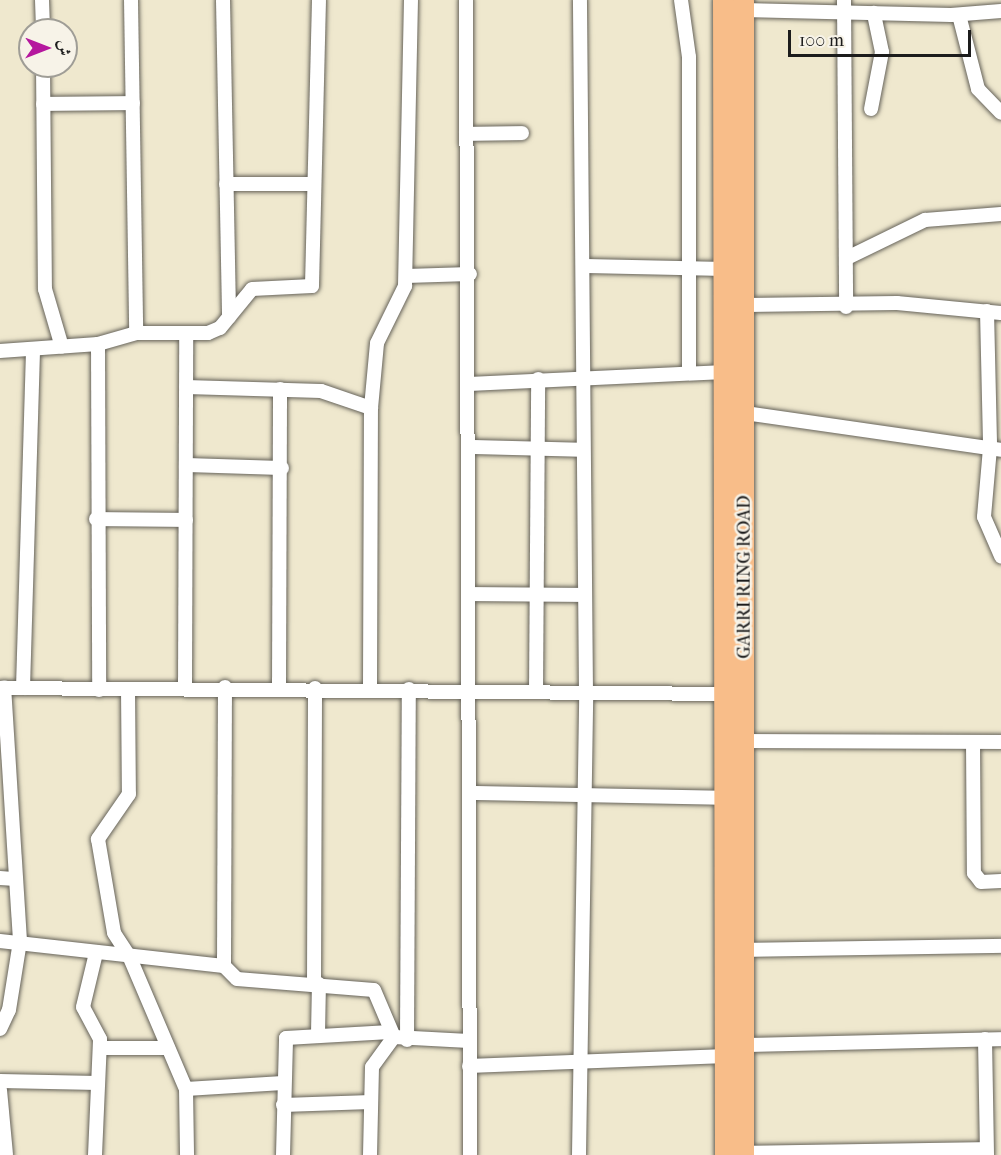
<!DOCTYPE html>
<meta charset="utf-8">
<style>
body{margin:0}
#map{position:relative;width:1001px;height:1155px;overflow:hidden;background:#efe8ce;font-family:"IM FELL French Canon",Amiri,serif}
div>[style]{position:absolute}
.roads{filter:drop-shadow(0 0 2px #66635a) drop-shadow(0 0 2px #66635a)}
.minor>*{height:14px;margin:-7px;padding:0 7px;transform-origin:7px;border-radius:7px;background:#fff}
.trunk>*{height:21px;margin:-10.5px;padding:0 10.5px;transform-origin:10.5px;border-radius:10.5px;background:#f8bd89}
span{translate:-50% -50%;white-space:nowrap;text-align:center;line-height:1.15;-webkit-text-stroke:5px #f7f3e8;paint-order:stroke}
.street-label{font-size:18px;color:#1c1c1c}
.north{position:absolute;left:18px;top:18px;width:60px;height:60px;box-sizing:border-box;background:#f7f3e8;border:2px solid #9f9d96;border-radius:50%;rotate:90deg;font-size:16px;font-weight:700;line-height:24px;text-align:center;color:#1c1c1c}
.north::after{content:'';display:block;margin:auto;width:21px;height:27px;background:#b5179e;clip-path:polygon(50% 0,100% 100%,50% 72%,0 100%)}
.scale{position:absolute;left:788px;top:30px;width:183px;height:27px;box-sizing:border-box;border:3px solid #1c1c1c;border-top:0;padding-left:8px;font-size:18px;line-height:21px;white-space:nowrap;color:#1c1c1c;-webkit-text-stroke:4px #f7f3e8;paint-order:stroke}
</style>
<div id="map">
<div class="roads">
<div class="minor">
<i style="left:42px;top:0;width:30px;rotate:88deg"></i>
<i style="left:131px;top:0;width:333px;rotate:89.1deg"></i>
<i style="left:223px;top:0;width:317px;rotate:88.9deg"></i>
<i style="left:466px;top:0;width:1155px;rotate:89.8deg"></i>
<i style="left:681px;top:0;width:58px;rotate:82deg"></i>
<i style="left:689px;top:57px;width:316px;rotate:90deg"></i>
<i style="left:844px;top:0;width:307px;rotate:89.6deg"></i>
<i style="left:743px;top:10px;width:208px;rotate:1.4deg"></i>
<i style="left:951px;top:15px;width:50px;rotate:-4.6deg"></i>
<i style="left:959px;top:15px;width:76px;rotate:75.6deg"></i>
<i style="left:978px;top:89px;width:33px;rotate:46deg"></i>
<i style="left:43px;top:66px;width:223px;rotate:89.5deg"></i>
<i style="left:45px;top:289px;width:60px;rotate:73.7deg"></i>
<i style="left:43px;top:104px;width:90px;rotate:-0.6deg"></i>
<i style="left:871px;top:109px;width:58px;rotate:-79.1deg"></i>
<i style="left:882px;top:52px;width:40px;rotate:-102deg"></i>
<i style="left:466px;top:134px;width:56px;rotate:-1deg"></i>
<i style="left:226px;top:184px;width:87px"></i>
<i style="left:847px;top:258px;width:87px;rotate:-26deg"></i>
<i style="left:925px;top:220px;width:76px;rotate:-4.5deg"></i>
<i style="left:586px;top:266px;width:139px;rotate:1.2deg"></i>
<i style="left:406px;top:276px;width:64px;rotate:-1.8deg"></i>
<i style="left:746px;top:305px;width:151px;rotate:-0.8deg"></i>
<i style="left:897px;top:303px;width:104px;rotate:5.5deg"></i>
<i style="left:987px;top:311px;width:137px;rotate:88.7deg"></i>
<i style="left:990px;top:448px;width:69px;rotate:95deg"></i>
<i style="left:984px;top:517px;width:43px;rotate:66.4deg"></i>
<i style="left:98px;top:344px;width:346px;rotate:89.8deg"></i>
<i style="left:0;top:351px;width:98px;rotate:-4.1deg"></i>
<i style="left:98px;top:344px;width:40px;rotate:-16deg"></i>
<i style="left:136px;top:333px;width:72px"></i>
<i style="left:208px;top:333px;width:13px;rotate:-23deg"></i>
<i style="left:220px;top:328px;width:50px;rotate:-50.6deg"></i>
<i style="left:252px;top:289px;width:60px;rotate:-2.9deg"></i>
<i style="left:312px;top:286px;width:286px;rotate:-88.6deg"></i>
<i style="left:469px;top:384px;width:256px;rotate:-2.7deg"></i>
<i style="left:186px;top:387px;width:135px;rotate:1.7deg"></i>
<i style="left:321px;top:391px;width:53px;rotate:18.8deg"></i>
<i style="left:745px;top:413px;width:259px;rotate:8.2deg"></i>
<i style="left:471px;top:447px;width:112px;rotate:1.5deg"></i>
<i style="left:186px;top:465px;width:96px;rotate:1.8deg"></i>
<i style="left:96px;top:519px;width:90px;rotate:0.6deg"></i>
<i style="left:471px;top:594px;width:114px;rotate:0.5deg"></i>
<i style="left:185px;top:686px;width:353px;rotate:-89.8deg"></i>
<i style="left:279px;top:687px;width:298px;rotate:-89.8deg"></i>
<i style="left:370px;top:687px;width:279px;rotate:-89.8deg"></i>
<i style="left:371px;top:408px;width:65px;rotate:-84.7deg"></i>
<i style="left:377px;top:343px;width:64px;rotate:-63.8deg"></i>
<i style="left:405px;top:286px;width:286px;rotate:-88.8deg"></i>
<i style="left:0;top:688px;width:730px;rotate:0.47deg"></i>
<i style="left:23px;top:688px;width:338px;rotate:-88.3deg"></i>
<i style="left:128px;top:689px;width:105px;rotate:89.5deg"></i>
<i style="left:129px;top:794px;width:55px;rotate:124.6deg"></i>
<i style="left:98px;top:839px;width:95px;rotate:80.3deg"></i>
<i style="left:114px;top:933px;width:30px;rotate:57deg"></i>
<i style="left:130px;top:958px;width:142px;rotate:66.9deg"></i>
<i style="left:186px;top:1089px;width:66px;rotate:89.1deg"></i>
<i style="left:536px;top:692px;width:313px;rotate:-89.6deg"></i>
<i style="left:745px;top:741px;width:256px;rotate:0.2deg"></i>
<i style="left:973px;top:742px;width:131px;rotate:89.6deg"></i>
<i style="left:974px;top:873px;width:11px;rotate:52deg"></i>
<i style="left:981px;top:882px;width:20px;rotate:-3deg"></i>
<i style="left:470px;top:793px;width:257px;rotate:1.1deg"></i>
<i style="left:0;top:878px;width:16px;rotate:4deg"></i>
<i style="left:0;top:941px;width:225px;rotate:6.4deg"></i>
<i style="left:224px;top:966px;width:18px;rotate:45deg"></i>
<i style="left:237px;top:979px;width:137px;rotate:4.6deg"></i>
<i style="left:374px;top:990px;width:51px;rotate:66.9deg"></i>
<i style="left:394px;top:1037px;width:75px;rotate:3.1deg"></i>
<i style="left:745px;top:950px;width:256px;rotate:-0.9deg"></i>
<i style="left:224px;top:966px;width:279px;rotate:-89.8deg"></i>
<i style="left:314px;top:983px;width:295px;rotate:-89.8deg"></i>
<i style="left:0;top:1029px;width:21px;rotate:-65deg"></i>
<i style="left:9px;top:1010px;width:70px;rotate:-80.9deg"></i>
<i style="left:20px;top:941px;width:254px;rotate:-93.6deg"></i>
<i style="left:318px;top:1034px;width:50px;rotate:-88.9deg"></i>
<i style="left:985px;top:1039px;width:116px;rotate:89deg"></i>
<i style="left:407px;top:1040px;width:351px;rotate:-89.7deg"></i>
<i style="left:744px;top:1045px;width:257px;rotate:-1.3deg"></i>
<i style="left:101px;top:1048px;width:67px"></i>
<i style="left:469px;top:1066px;width:257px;rotate:-2.2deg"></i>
<i style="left:0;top:1081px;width:98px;rotate:1.2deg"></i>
<i style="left:186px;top:1089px;width:97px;rotate:-3.5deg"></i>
<i style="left:0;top:1090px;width:65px;rotate:84.7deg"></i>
<i style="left:283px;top:1105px;width:88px;rotate:-2deg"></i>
<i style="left:743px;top:1153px;width:243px;rotate:-0.9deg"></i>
<i style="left:95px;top:1155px;width:116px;rotate:-87.5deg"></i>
<i style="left:100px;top:1039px;width:36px;rotate:-118deg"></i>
<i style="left:83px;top:1007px;width:56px;rotate:-76.5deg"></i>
<i style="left:283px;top:1155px;width:117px;rotate:-88.5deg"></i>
<i style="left:286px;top:1038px;width:104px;rotate:-3.3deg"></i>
<i style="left:370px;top:1155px;width:88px;rotate:-88.7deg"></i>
<i style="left:372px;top:1067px;width:37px;rotate:-54deg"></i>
<i style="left:579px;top:1155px;width:462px;rotate:-89.1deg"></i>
<i style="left:586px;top:693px;width:693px;rotate:-90.5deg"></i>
</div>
<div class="trunk">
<i style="left:723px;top:0;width:1155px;rotate:89.9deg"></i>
<i style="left:743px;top:0;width:1155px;rotate:90deg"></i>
</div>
</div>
<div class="street-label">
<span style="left:745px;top:577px;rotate:-90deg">GARRI RING ROAD</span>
</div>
<div class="north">ش</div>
<div class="scale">100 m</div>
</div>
